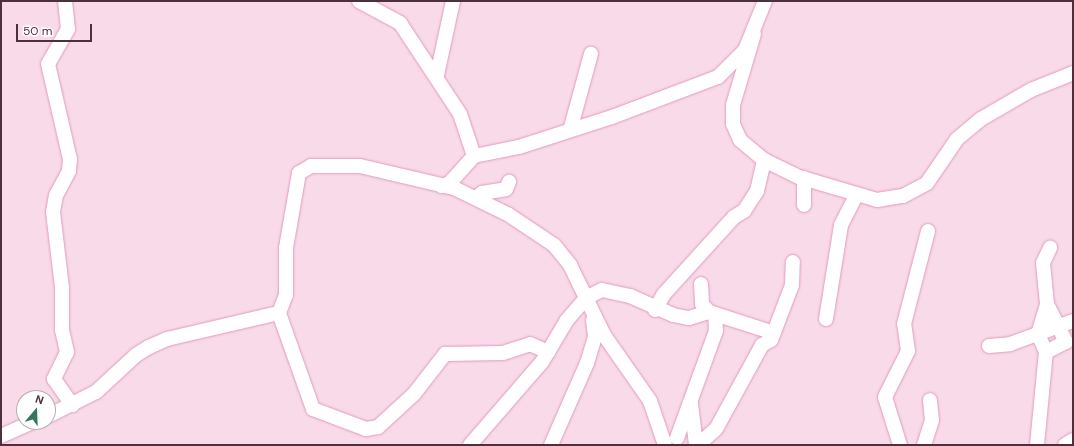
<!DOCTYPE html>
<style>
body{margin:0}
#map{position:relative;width:1074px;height:446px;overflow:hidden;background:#f9dae9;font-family:"DM Sans",sans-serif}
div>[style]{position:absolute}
.roads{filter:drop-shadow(0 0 1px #e19abe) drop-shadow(0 0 1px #e19abe)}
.minor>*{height:14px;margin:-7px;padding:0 7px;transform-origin:7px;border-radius:7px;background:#fff}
span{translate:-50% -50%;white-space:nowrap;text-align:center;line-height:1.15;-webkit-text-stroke:4px #fff;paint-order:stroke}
.frame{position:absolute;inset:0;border:2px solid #4d303f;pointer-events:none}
.north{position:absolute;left:16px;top:390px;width:40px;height:40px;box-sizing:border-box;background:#fff;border:1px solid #b8acb2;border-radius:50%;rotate:19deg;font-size:11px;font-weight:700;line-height:16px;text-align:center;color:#4d303f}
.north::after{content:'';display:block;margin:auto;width:14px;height:18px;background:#38745e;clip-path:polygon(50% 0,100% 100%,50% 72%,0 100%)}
.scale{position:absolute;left:16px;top:24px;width:76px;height:18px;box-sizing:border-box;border:2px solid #4d303f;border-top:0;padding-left:5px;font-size:12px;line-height:14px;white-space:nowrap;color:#4d303f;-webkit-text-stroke:3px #fff;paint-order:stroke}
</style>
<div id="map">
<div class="roads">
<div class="minor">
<i style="left:65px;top:1px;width:28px;rotate:84deg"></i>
<i style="left:68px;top:29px;width:40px;rotate:119.7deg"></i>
<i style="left:48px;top:64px;width:98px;rotate:77deg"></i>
<i style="left:70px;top:159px;width:12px;rotate:95deg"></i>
<i style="left:69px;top:171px;width:27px;rotate:118deg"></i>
<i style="left:56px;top:195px;width:17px;rotate:100deg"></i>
<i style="left:53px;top:212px;width:76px;rotate:83.2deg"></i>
<i style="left:62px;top:287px;width:43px;rotate:90deg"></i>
<i style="left:62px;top:330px;width:23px;rotate:77deg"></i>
<i style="left:67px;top:352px;width:30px;rotate:116deg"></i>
<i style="left:54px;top:379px;width:32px;rotate:55deg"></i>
<i style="left:359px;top:1px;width:47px;rotate:28.2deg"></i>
<i style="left:400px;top:23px;width:109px;rotate:56.6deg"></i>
<i style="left:460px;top:114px;width:44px;rotate:71.6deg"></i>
<i style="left:474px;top:156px;width:36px;rotate:132deg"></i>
<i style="left:450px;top:183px;width:9px;rotate:159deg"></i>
<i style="left:754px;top:34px;width:74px;rotate:106.5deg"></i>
<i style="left:733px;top:105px;width:19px;rotate:90deg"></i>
<i style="left:733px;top:124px;width:17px;rotate:66deg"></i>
<i style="left:740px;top:140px;width:31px;rotate:40deg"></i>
<i style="left:764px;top:160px;width:39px;rotate:26deg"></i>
<i style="left:799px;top:177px;width:81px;rotate:16.4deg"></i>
<i style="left:877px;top:200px;width:26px;rotate:-9deg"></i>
<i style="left:903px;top:196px;width:27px;rotate:-28deg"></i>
<i style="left:927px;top:183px;width:53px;rotate:-55.7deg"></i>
<i style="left:957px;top:139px;width:31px;rotate:-40deg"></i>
<i style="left:981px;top:119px;width:58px;rotate:-30.1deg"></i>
<i style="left:1031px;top:90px;width:45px;rotate:-22deg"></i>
<i style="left:437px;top:75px;width:76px;rotate:-77.8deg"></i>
<i style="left:571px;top:127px;width:76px;rotate:-74.7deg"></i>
<i style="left:474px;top:156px;width:46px;rotate:-11.3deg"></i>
<i style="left:519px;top:147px;width:98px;rotate:-17.9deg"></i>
<i style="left:612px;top:117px;width:113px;rotate:-20.7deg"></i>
<i style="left:718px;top:77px;width:38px;rotate:-45deg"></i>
<i style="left:745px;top:50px;width:53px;rotate:-67.8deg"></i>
<i style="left:476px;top:198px;width:8px;rotate:-40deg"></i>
<i style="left:482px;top:193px;width:24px;rotate:-9deg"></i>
<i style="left:506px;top:189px;width:8px;rotate:-67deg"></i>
<i style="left:804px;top:205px;width:27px;rotate:-90deg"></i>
<i style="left:701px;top:284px;width:20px;rotate:87deg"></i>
<i style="left:702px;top:304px;width:11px;rotate:49deg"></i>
<i style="left:655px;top:310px;width:18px;rotate:-61deg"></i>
<i style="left:664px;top:294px;width:104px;rotate:-47.7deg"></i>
<i style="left:734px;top:217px;width:12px;rotate:-31deg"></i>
<i style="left:744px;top:211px;width:24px;rotate:-57deg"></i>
<i style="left:757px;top:191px;width:32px;rotate:-77deg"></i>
<i style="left:279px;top:313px;width:102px;rotate:70.5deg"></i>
<i style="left:313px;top:409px;width:57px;rotate:20.7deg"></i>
<i style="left:366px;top:429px;width:12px;rotate:-9deg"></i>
<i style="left:378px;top:427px;width:49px;rotate:-42.5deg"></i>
<i style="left:414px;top:394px;width:51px;rotate:-52.2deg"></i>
<i style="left:445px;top:354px;width:58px;rotate:-1deg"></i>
<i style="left:503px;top:353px;width:28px;rotate:-18deg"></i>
<i style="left:530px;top:344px;width:20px;rotate:24deg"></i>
<i style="left:826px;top:319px;width:95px;rotate:-80.9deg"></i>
<i style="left:841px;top:225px;width:33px;rotate:-63deg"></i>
<i style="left:989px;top:346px;width:21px;rotate:-5deg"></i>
<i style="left:1010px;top:344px;width:67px;rotate:-20.1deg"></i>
<i style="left:1046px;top:352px;width:22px;rotate:-27deg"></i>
<i style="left:1066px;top:342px;width:42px;rotate:-116.6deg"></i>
<i style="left:691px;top:404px;width:41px;rotate:83deg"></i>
<i style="left:48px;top:416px;width:54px;rotate:-26.6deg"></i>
<i style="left:96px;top:392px;width:54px;rotate:-42.8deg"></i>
<i style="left:136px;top:355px;width:15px;rotate:-32deg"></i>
<i style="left:149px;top:347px;width:20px;rotate:-24deg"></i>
<i style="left:167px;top:339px;width:115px;rotate:-13.1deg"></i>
<i style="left:279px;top:313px;width:19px;rotate:-69deg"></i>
<i style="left:286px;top:295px;width:47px;rotate:-90deg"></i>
<i style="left:286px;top:248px;width:76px;rotate:-80.2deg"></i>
<i style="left:299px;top:173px;width:14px;rotate:-30deg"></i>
<i style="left:311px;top:166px;width:49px"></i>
<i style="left:360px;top:166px;width:97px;rotate:13.2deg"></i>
<i style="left:454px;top:188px;width:61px;rotate:26.1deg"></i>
<i style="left:509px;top:215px;width:54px;rotate:33.7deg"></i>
<i style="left:554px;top:245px;width:26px;rotate:51deg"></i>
<i style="left:570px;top:265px;width:78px;rotate:64.1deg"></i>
<i style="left:604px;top:335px;width:80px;rotate:55.1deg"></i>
<i style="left:650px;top:401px;width:46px;rotate:71.2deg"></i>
<i style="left:1px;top:436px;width:34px;rotate:-24deg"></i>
<i style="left:677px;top:438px;width:114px;rotate:-70deg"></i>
<i style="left:716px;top:331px;width:17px;rotate:-93deg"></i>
<i style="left:470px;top:445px;width:110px;rotate:-49.1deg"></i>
<i style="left:542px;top:362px;width:49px;rotate:-59.2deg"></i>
<i style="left:567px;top:320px;width:29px;rotate:-49deg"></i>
<i style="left:586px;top:298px;width:18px;rotate:-27deg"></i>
<i style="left:602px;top:290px;width:29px;rotate:12deg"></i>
<i style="left:630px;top:296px;width:47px;rotate:23.8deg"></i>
<i style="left:673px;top:315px;width:16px;rotate:11deg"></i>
<i style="left:689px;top:318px;width:21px;rotate:-17deg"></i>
<i style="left:709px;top:312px;width:68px;rotate:17.9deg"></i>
<i style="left:551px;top:445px;width:90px;rotate:-66.3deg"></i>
<i style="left:587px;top:363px;width:28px;rotate:-73deg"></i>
<i style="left:595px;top:336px;width:16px;rotate:-97deg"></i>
<i style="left:698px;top:445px;width:24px;rotate:-42deg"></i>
<i style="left:716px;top:429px;width:96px;rotate:-61.3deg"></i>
<i style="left:762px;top:345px;width:10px;rotate:-29deg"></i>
<i style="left:771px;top:340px;width:59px;rotate:-69.1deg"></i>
<i style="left:792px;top:285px;width:23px;rotate:-88deg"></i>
<i style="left:900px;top:445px;width:50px;rotate:-107.4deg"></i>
<i style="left:885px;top:397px;width:51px;rotate:-63.4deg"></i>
<i style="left:908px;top:351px;width:27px;rotate:-98deg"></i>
<i style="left:904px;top:324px;width:96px;rotate:-75.5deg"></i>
<i style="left:924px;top:445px;width:26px;rotate:-72deg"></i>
<i style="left:932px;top:420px;width:20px;rotate:-96deg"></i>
<i style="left:1037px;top:445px;width:93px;rotate:-84.5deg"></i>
<i style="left:1046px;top:352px;width:20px;rotate:-114deg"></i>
<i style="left:1038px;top:334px;width:31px;rotate:-73deg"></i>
<i style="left:1047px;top:304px;width:41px;rotate:-95.6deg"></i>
<i style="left:1043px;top:263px;width:17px;rotate:-65deg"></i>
<i style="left:1065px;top:445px;width:9px;rotate:-32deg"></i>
</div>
</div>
<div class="frame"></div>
<div class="north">N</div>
<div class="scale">50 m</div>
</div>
